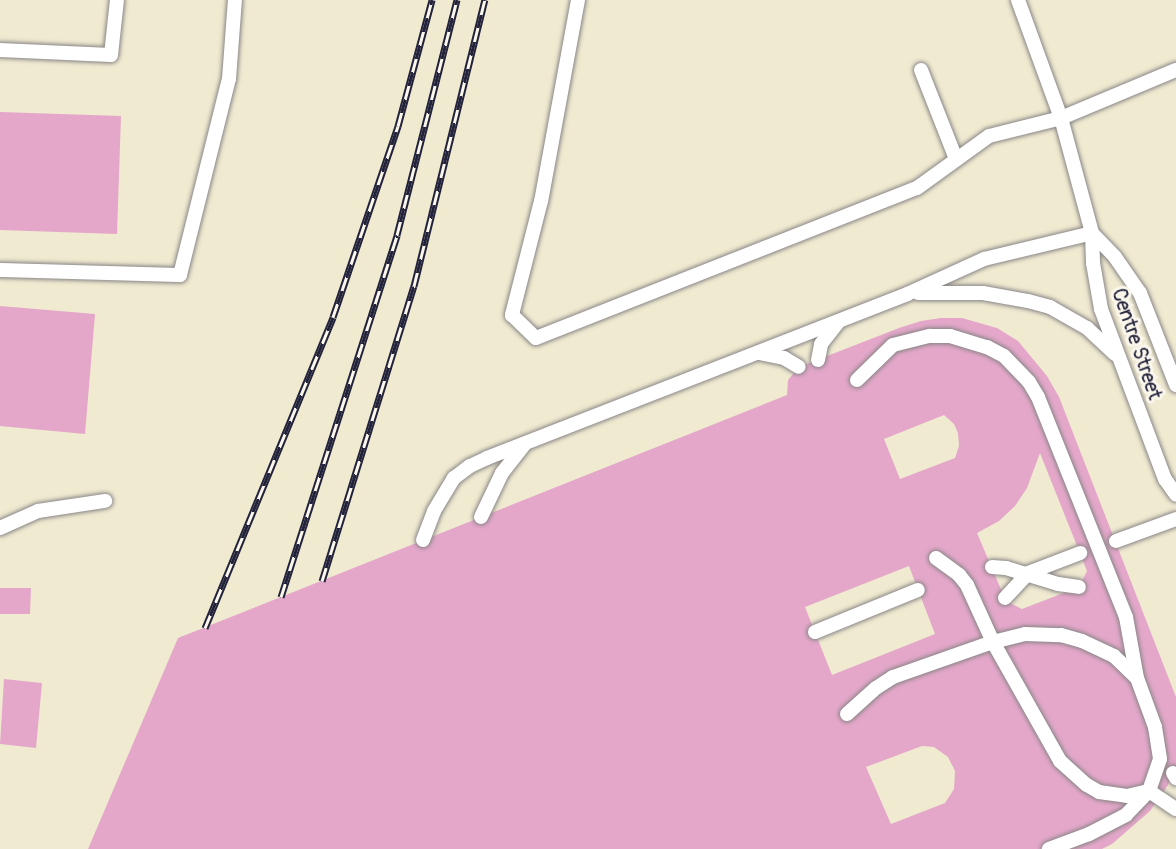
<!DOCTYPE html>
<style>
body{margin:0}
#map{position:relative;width:1176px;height:849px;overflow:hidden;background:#f0ead1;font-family:Pangolin,sans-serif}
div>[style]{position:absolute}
.building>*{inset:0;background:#e4a7ca}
.roads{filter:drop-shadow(0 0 2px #898686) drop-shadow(0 0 2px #898686)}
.lane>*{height:14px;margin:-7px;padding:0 7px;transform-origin:7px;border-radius:7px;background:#fff}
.rail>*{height:7px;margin-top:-3.5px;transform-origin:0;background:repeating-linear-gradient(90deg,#fbf7ec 0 14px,#22223b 0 28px);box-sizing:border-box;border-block:2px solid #22223b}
span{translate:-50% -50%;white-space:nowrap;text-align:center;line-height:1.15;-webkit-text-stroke:6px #fbf7ec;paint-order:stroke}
.street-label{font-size:20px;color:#22223b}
</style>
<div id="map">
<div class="building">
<i style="clip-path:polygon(0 112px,121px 116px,117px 234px,0 230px)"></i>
<i style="clip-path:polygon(0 306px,95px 314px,85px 434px,0 426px)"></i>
<i style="clip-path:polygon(evenodd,941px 318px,962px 318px,997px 328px,1018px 341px,1047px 376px,1059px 397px,1176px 697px,1176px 766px,1168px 785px,1150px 811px,1112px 844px,1102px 849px,88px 849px,178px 638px,787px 395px,788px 380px,799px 367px,899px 328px,921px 321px,941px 318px,944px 415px,954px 424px,958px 433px,959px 446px,955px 458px,900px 479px,884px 439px,944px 415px,941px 318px,1040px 453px,1087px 571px,1079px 587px,1022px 609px,1006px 601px,977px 533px,999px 521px,1015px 506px,1027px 488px,1040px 453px,941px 318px,909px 566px,935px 634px,832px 675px,805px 607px,909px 566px,941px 318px,922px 746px,934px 747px,948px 757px,955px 771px,954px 789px,945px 803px,891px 824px,866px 767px,922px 746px)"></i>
<i style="clip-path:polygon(0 588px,31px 588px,30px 614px,0 614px)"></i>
<i style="clip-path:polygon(4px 679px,42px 683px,36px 748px,0 744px)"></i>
</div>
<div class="roads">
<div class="lane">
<i style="left:578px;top:0;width:204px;rotate:100.4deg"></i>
<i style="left:541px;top:201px;width:118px;rotate:104.3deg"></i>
<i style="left:512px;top:315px;width:33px;rotate:44deg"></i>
<i style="left:536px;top:338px;width:409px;rotate:-21.5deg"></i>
<i style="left:917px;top:188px;width:89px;rotate:-35.8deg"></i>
<i style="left:989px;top:136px;width:74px;rotate:-14deg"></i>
<i style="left:1061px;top:118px;width:125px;rotate:-22.7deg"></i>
<i style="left:1018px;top:0;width:126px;rotate:70deg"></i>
<i style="left:1061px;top:118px;width:119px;rotate:74.9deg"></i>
<i style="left:1092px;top:233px;width:30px;rotate:88deg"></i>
<i style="left:1093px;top:263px;width:47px;rotate:80.1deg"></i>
<i style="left:1101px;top:309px;width:182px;rotate:69.4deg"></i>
<i style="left:1165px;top:479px;width:19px;rotate:55deg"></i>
<i style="left:0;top:50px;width:111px;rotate:2.6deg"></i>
<i style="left:111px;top:55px;width:55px;rotate:-83.8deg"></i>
<i style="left:921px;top:70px;width:96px;rotate:68.5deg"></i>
<i style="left:1092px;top:233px;width:33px;rotate:46deg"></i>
<i style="left:1115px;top:257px;width:44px;rotate:55.2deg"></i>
<i style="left:1140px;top:293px;width:99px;rotate:68.6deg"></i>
<i style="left:0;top:270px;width:180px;rotate:1.6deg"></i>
<i style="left:180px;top:275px;width:202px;rotate:-76deg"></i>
<i style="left:229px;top:79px;width:79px;rotate:-85.7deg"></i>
<i style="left:918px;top:293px;width:65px"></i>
<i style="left:983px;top:293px;width:46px;rotate:10.1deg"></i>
<i style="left:1028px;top:301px;width:23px;rotate:15deg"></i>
<i style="left:1050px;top:307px;width:43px;rotate:29.6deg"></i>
<i style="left:1087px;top:328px;width:38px;rotate:43deg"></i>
<i style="left:759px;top:353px;width:25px;rotate:11deg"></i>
<i style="left:784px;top:358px;width:17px;rotate:31deg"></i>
<i style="left:818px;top:360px;width:16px;rotate:-79deg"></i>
<i style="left:821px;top:344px;width:28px;rotate:-52deg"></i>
<i style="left:857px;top:380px;width:50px;rotate:-44.2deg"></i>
<i style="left:893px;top:345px;width:38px;rotate:-14deg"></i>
<i style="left:930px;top:336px;width:20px"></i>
<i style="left:950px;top:336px;width:39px;rotate:17deg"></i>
<i style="left:987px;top:347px;width:19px;rotate:28deg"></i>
<i style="left:1004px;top:356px;width:36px;rotate:46deg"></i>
<i style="left:1029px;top:382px;width:17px;rotate:59deg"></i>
<i style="left:1038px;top:397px;width:237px;rotate:68.2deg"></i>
<i style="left:1126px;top:617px;width:62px;rotate:79.8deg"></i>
<i style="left:1137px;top:678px;width:52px;rotate:69.8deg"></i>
<i style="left:1155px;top:727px;width:32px;rotate:81deg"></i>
<i style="left:1160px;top:759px;width:34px;rotate:109deg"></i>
<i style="left:1149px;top:791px;width:33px;rotate:134deg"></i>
<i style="left:1126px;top:815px;width:42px;rotate:152.8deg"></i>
<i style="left:1089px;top:834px;width:43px;rotate:159.4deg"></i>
<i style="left:481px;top:517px;width:49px;rotate:-64.5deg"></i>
<i style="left:502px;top:473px;width:37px;rotate:-52deg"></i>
<i style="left:0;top:528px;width:42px;rotate:-24.1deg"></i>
<i style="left:38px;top:511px;width:68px;rotate:-8.5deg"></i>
<i style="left:423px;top:540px;width:31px;rotate:-69deg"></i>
<i style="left:434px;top:511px;width:39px;rotate:-59deg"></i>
<i style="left:454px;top:478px;width:20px;rotate:-37deg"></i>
<i style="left:470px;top:466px;width:19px;rotate:-25deg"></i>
<i style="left:487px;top:458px;width:451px;rotate:-21.3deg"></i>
<i style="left:907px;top:294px;width:85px;rotate:-24.4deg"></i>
<i style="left:984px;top:259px;width:111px;rotate:-13.5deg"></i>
<i style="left:1116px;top:541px;width:64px;rotate:-20.1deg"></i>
<i style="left:936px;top:558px;width:29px;rotate:36deg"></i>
<i style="left:959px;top:575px;width:13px;rotate:51deg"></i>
<i style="left:967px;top:585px;width:63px;rotate:65.5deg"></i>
<i style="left:993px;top:642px;width:137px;rotate:60.6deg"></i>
<i style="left:1060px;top:761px;width:36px;rotate:42deg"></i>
<i style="left:1087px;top:785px;width:14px;rotate:30deg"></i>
<i style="left:1099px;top:792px;width:28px;rotate:8deg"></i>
<i style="left:1127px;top:796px;width:23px;rotate:-13deg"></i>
<i style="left:1149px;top:791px;width:32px;rotate:34deg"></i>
<i style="left:992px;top:567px;width:14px;rotate:4deg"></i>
<i style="left:1006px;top:568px;width:54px;rotate:17.1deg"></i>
<i style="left:1058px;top:584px;width:21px;rotate:8deg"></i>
<i style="left:1005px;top:598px;width:34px;rotate:-47deg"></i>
<i style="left:1028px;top:573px;width:56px;rotate:-21deg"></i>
<i style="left:815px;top:632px;width:111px;rotate:-22.2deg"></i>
<i style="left:847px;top:714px;width:39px;rotate:-42deg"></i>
<i style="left:876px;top:688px;width:20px;rotate:-33deg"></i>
<i style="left:893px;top:677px;width:106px;rotate:-19.3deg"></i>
<i style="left:993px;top:642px;width:33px;rotate:-14deg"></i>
<i style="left:1025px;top:634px;width:36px;rotate:2deg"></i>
<i style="left:1061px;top:635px;width:22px;rotate:16deg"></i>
<i style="left:1082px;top:641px;width:35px;rotate:25deg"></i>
<i style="left:1114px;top:656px;width:32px;rotate:44deg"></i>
<i style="left:1173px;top:773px;width:6px;rotate:59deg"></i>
</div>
</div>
<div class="rail">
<i style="left:322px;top:581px;width:309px;rotate:-72.7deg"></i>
<i style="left:414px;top:286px;width:295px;rotate:-76.1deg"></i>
<i style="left:281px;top:597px;width:380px;rotate:-72.2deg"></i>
<i style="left:397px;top:235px;width:243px;rotate:-75.7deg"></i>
<i style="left:205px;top:628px;width:336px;rotate:-67.6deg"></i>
<i style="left:333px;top:317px;width:202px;rotate:-71.2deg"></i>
<i style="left:398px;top:126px;width:131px;rotate:-74.9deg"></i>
</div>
<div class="street-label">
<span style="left:1137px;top:344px;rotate:71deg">Centre Street</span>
</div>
</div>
